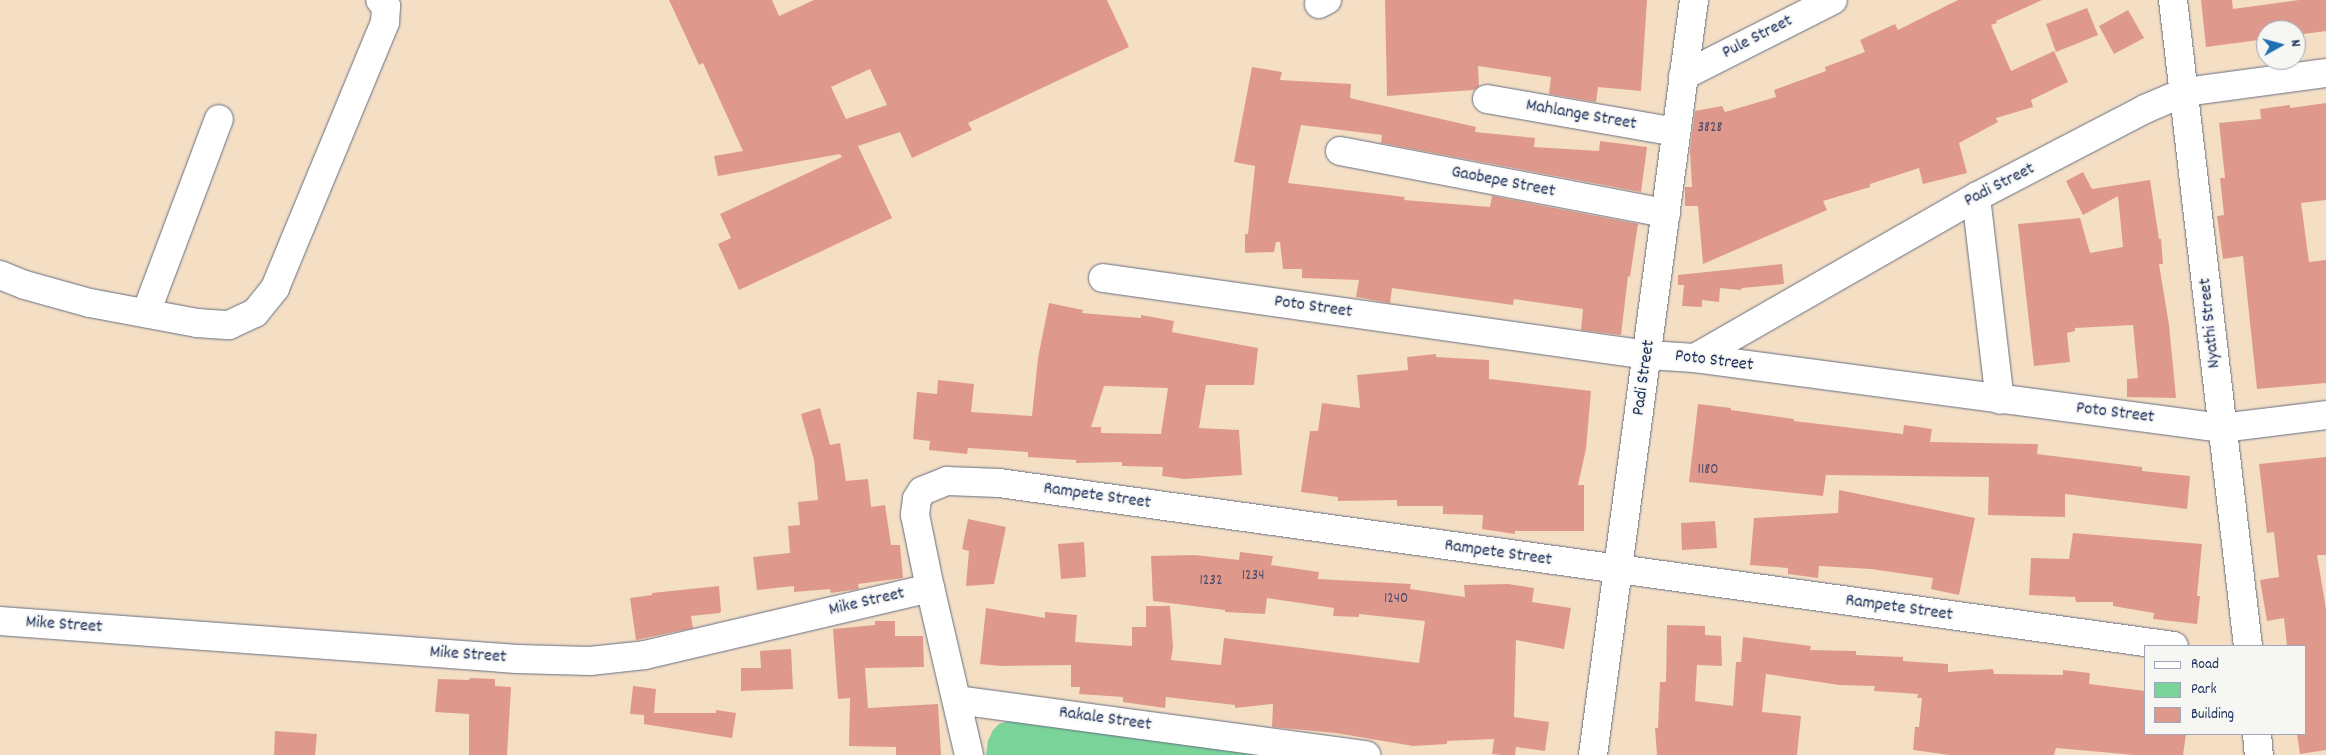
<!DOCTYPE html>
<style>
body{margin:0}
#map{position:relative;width:2326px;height:755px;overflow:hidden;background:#f4dfc5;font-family:Dekko,sans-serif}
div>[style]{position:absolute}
.green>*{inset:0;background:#7ad49a}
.building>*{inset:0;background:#df998c}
.roads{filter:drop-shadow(0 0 1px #676d82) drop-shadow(0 0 1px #676d82)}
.minor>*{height:28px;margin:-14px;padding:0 14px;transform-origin:14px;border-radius:14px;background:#fff}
span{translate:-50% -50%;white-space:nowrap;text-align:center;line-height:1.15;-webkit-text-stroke:4px #f6f6f2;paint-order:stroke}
.number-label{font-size:15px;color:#4c4a6a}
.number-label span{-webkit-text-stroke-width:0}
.street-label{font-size:18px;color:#1b2f5e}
.legend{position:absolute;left:2144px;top:645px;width:162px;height:90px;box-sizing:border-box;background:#f6f6f2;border:1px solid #9ea6b7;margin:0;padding:6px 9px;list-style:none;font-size:15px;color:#1b2f5e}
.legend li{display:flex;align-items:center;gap:10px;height:25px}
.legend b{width:25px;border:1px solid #9ea6b7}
.north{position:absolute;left:2256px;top:20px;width:50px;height:50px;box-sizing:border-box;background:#f6f6f2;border:1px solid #9ea6b7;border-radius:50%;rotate:83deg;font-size:14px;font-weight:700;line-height:20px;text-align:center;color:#1b2f5e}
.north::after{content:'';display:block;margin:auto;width:18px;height:22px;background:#1f6fb2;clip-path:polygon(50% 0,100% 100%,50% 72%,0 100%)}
</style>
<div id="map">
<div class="green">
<i style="clip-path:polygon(1008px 721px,1017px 721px,1260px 755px,986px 755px,988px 741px,993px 730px,999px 724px)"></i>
</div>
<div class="building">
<i style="clip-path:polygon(evenodd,669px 0,772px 0,779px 16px,814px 0,1107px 0,1129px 47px,968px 123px,972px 130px,912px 158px,900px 132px,858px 146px,892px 218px,739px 290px,718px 244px,731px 238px,720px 214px,842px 157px,840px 154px,718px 176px,714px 156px,743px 151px,703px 63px,699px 65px,669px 0,870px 69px,887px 105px,846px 119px,831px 87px,870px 69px)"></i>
<i style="clip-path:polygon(1385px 0,1647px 0,1641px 91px,1598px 87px,1596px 102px,1549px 94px,1551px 77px,1478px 66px,1479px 86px,1474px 90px,1387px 96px)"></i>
<i style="clip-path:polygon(1958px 0,2042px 0,1996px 21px,1997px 23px,1991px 25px,2011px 71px,2054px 51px,2068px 82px,2031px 100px,2033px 107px,1996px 118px,1998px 122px,1959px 143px,1967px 173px,1923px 184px,1919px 168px,1870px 184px,1870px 187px,1823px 201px,1827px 210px,1703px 264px,1698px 206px,1685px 206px,1685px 187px,1692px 187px,1690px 151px,1695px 111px,1722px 106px,1725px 112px,1776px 97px,1774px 90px,1826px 71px,1825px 67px,1865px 52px,1860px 40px,1895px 24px,1898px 30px)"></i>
<i style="clip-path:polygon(2201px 0,2232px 0,2233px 9px,2299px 0,2326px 0,2326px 31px,2296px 35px,2296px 30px,2266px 30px,2266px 39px,2206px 47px)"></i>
<i style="clip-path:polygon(2087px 8px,2098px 35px,2056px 52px,2046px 24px)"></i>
<i style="clip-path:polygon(2128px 10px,2144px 38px,2114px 54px,2099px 26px)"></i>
<i style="clip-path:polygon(1252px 67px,1282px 72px,1280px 80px,1351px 84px,1350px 98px,1476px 127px,1475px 132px,1535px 138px,1534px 147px,1599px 151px,1600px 141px,1647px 147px,1641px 192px,1381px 143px,1382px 135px,1301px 125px,1288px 183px,1405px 197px,1404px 200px,1490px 207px,1492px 196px,1638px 224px,1630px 277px,1628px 276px,1621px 335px,1581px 330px,1583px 309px,1514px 299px,1513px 305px,1392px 288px,1390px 303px,1356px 297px,1359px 280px,1302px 278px,1302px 269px,1283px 269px,1280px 242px,1276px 242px,1274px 252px,1245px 253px,1245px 234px,1248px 234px,1255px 166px,1234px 162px)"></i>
<i style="clip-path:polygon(2326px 103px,2326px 200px,2301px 203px,2309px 262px,2326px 260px,2326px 383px,2257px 389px,2243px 256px,2223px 259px,2217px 216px,2224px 215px,2220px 178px,2225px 178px,2219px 123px,2261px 119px,2260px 109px,2290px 105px,2290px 108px)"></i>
<i style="clip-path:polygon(2083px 172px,2092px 189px,2150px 180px,2159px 239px,2161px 239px,2163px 264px,2159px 264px,2169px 325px,2176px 398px,2127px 397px,2127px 379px,2138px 378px,2133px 325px,2075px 328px,2075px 331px,2067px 333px,2070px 362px,2034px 366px,2018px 224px,2080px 218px,2090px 253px,2123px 247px,2118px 196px,2083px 215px,2066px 181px)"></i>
<i style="clip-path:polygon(1782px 264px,1784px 284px,1742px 288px,1741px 290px,1720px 288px,1719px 302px,1702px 300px,1702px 307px,1682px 306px,1684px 285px,1678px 285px,1678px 275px)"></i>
<i style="clip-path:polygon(evenodd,1049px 303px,1083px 310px,1082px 313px,1141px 318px,1141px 315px,1174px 321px,1172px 332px,1258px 348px,1254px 385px,1206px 385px,1199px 428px,1239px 430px,1242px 475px,1184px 479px,1162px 476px,1163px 467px,1122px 466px,1122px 462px,1076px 463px,1076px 460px,1028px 457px,1028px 452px,968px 448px,967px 454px,929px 450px,930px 441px,913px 439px,917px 392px,937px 394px,938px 380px,974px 384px,971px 412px,1032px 416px,1038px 358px,1049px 303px,1104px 386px,1168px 388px,1161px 434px,1101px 433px,1101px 427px,1091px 427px,1104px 386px)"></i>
<i style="clip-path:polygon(1436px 354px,1436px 357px,1489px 360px,1489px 379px,1591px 391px,1586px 449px,1578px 485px,1584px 485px,1584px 531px,1515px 531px,1515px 534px,1482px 529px,1483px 515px,1443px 514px,1443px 506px,1397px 506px,1397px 500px,1338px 501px,1338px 497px,1301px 492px,1310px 431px,1318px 431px,1322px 403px,1360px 408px,1357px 375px,1408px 370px,1407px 357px)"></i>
<i style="clip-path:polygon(1698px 404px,1731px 408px,1731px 410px,1794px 419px,1794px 421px,1903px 434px,1904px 425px,1932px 429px,1930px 442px,2038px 444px,2037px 454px,2142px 467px,2142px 471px,2190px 476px,2187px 509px,2065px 494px,2065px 517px,1988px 515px,1989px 477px,1826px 475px,1823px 496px,1689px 482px)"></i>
<i style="clip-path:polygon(820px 408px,830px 445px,840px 443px,846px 481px,868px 479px,871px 507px,885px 505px,891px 545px,900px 545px,903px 578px,858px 584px,859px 589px,831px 593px,830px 589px,794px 592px,794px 586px,757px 590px,753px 557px,790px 553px,788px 526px,800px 525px,798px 502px,818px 500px,814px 460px,801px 414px)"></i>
<i style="clip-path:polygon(2326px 457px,2326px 555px,2317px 555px,2326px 609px,2326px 750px,2300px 754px,2297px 734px,2305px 734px,2305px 646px,2287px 646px,2284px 618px,2267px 621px,2260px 580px,2279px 577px,2274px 532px,2267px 533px,2259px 464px)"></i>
<i style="clip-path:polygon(1839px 490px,1975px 518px,1959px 595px,1931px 589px,1933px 578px,1871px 569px,1819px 566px,1818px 578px,1788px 574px,1788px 568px,1750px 565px,1754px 518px,1838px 513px)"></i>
<i style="clip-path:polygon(968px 519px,1006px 527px,994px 584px,966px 586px,969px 551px,962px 549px)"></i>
<i style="clip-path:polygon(1715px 521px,1717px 548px,1682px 550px,1681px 523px)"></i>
<i style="clip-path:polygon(2073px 533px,2202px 544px,2197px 596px,2200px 596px,2197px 624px,2153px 619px,2154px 613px,2113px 606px,2113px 602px,2076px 602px,2075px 597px,2029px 595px,2031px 558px,2069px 559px)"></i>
<i style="clip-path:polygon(1084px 542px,1086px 577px,1061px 579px,1058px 544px)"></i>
<i style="clip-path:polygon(1240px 552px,1273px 556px,1271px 565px,1319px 572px,1318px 579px,1411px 584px,1410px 589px,1465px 597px,1464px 585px,1508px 584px,1534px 588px,1532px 602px,1571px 608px,1564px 649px,1516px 640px,1514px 717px,1549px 722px,1545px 751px,1516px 747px,1515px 755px,1502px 755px,1492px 754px,1494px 739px,1447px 741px,1447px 744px,1413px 746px,1336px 733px,1272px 727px,1273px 704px,1235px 708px,1235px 705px,1166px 697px,1165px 708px,1123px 702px,1123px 697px,1079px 694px,1080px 687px,1071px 687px,1071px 665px,1001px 666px,980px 664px,986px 608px,1045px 618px,1045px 612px,1077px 615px,1075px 642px,1132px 646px,1132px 627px,1146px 627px,1146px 606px,1170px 606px,1173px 647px,1171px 660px,1221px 665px,1224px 638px,1419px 663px,1425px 621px,1359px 614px,1359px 617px,1333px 616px,1334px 608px,1267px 598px,1265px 614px,1225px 612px,1225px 610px,1153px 601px,1151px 556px,1195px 555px,1239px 560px)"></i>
<i style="clip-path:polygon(719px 586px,721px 611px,720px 613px,691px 616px,693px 628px,636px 640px,630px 598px,652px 595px,652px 593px)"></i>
<i style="clip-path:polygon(875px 621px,895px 621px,895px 636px,923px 636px,924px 667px,865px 668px,868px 708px,938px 704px,941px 755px,896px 755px,896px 747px,849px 746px,850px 698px,838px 699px,833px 629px,875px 625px)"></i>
<i style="clip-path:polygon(1667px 625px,1705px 626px,1705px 635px,1721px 636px,1722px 666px,1697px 665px,1695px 701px,1733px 706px,1736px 662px,1741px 662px,1743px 637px,1811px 646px,1810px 650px,1856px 651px,1856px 655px,1903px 657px,1903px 661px,1948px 664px,1948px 672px,1993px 669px,1994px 674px,2063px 675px,2063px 670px,2090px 673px,2089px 684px,2145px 691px,2145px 734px,2186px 734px,2183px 755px,2135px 755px,2056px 748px,2054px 755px,1950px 755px,1913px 750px,1915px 727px,1919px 727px,1922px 698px,1917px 698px,1918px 694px,1874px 691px,1875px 686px,1839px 685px,1766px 674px,1762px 712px,1801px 716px,1797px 755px,1657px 755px,1655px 728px,1658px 728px,1660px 682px,1666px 682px)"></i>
<i style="clip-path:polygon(791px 649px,793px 689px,741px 691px,741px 668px,761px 668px,760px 651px)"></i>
<i style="clip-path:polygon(470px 678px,495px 679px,495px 686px,511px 687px,507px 755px,469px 755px,469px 714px,435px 712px,438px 679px,469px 680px)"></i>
<i style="clip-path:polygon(633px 686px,656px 689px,654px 713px,716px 713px,716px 710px,736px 713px,732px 738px,644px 724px,644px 715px,630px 714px)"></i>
<i style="clip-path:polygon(275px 731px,317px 734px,315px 755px,274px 755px)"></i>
</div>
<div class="roads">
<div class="minor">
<i style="left:2173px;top:0;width:650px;rotate:83.38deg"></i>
<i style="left:1319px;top:4px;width:9px;rotate:-27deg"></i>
<i style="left:1683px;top:76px;width:168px;rotate:-26.9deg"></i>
<i style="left:1487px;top:99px;width:192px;rotate:9.9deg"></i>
<i style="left:1340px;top:151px;width:332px;rotate:10.8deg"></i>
<i style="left:1976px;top:197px;width:204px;rotate:83.3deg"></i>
<i style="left:0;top:275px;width:27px;rotate:22deg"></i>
<i style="left:25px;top:285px;width:67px;rotate:15.5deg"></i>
<i style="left:90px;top:303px;width:109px;rotate:10.6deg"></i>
<i style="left:197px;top:323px;width:32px;rotate:4deg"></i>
<i style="left:229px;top:325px;width:29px;rotate:-25deg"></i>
<i style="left:255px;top:313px;width:32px;rotate:-51deg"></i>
<i style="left:275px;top:288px;width:288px;rotate:-67.5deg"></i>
<i style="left:385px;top:22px;width:16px;rotate:-86deg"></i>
<i style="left:386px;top:6px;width:8px;rotate:-135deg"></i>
<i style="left:1103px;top:278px;width:550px;rotate:8.04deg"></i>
<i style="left:1648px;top:355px;width:47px;rotate:3.7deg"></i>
<i style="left:1695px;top:358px;width:532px;rotate:7.57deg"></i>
<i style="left:2222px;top:428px;width:105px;rotate:-7.1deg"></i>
<i style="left:146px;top:313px;width:207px;rotate:-69.4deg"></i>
<i style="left:1695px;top:358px;width:324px;rotate:-29.8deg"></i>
<i style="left:1976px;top:197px;width:191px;rotate:-27.5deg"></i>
<i style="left:2145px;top:109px;width:43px;rotate:-23deg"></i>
<i style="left:2185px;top:92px;width:142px;rotate:-7.7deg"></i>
<i style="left:0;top:621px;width:518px;rotate:4.2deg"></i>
<i style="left:517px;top:659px;width:73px;rotate:1.6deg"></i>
<i style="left:590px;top:661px;width:55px;rotate:-6.2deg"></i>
<i style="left:645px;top:655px;width:293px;rotate:-13.2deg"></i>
<i style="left:957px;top:700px;width:413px;rotate:7.7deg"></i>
<i style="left:2257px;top:734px;width:21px;rotate:85deg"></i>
<i style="left:969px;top:755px;width:171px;rotate:-103.1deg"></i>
<i style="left:930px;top:588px;width:75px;rotate:-101.6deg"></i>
<i style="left:915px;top:515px;width:16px;rotate:-83deg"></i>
<i style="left:917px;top:499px;width:9px;rotate:-58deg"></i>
<i style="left:922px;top:491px;width:27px;rotate:-22deg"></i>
<i style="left:947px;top:481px;width:52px;rotate:2.2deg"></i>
<i style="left:999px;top:483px;width:1186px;rotate:7.9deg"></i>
<i style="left:1593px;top:755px;width:762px;rotate:-82.38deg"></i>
</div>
</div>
<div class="number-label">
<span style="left:1710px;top:129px">3828</span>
<span style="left:1708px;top:471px">1180</span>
<span style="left:1253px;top:577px">1234</span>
<span style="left:1211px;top:582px">1232</span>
<span style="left:1396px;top:600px">1240</span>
</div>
<div class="street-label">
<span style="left:1758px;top:38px;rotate:-27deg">Pule Street</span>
<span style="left:1581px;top:116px;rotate:10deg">Mahlange Street</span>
<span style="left:1503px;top:183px;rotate:11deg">Gaobepe Street</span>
<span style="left:2000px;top:186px;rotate:-27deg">Padi Street</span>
<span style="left:1313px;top:308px;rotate:8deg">Poto Street</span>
<span style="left:2211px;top:323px;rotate:-96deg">Nyathi Street</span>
<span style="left:1714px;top:362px;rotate:7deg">Poto Street</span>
<span style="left:1645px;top:378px;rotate:-82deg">Padi Street</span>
<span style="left:2115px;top:414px;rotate:7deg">Poto Street</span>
<span style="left:1097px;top:497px;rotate:8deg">Rampete Street</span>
<span style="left:1498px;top:554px;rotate:8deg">Rampete Street</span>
<span style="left:867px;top:603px;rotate:-13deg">Mike Street</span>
<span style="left:1899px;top:609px;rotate:8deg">Rampete Street</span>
<span style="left:64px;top:626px;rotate:4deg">Mike Street</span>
<span style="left:468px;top:656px;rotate:4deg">Mike Street</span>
<span style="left:1105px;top:720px;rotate:8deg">Rakale Street</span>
</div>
<ul class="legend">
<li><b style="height:6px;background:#fff"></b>Road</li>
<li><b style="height:14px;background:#7ad49a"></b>Park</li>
<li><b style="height:14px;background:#df998c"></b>Building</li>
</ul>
<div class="north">N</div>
</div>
